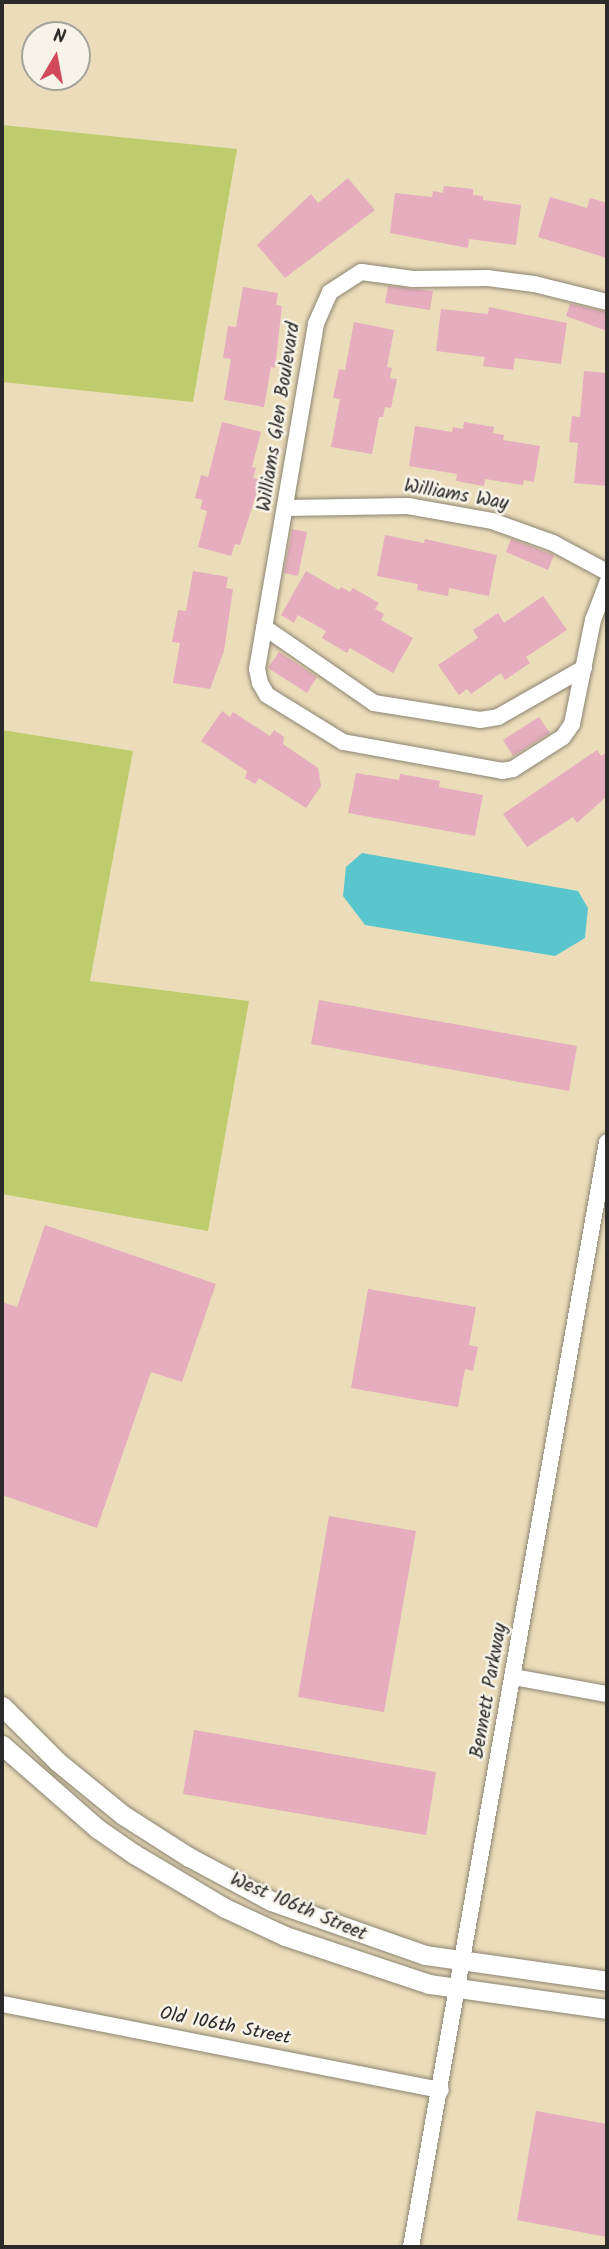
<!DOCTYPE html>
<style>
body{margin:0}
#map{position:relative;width:609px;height:2249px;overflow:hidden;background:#ebddb9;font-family:Kalam,sans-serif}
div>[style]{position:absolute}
.green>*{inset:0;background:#bfcc6e}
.water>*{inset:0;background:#58c6cc}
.building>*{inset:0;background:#e5adbe}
.roads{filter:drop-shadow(0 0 2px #8b8472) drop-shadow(0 0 2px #8b8472)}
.minor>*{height:16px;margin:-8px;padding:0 8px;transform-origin:8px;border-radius:8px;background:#fff}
.tertiary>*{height:19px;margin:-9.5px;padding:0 9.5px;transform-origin:9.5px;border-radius:9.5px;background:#fff}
span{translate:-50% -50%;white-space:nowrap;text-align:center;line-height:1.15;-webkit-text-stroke:5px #f7f3e8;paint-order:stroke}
.street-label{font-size:19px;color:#2b2b2b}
.frame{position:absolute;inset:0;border:4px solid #2b2b2b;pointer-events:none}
.north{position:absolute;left:21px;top:21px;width:70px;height:70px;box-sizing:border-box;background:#f7f3e8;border:2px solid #a5a39c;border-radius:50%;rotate:10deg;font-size:19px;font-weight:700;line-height:28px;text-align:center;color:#2b2b2b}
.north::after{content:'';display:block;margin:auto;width:24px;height:32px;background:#d1495b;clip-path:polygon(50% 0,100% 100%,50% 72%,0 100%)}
</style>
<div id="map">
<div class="green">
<i style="clip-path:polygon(2px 125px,237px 149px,193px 402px,2px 382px)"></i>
<i style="clip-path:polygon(2px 730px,133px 751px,90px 981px,249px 1001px,208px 1231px,2px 1194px)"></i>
</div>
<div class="water">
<i style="clip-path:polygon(362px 853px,578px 891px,588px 908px,585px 938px,555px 956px,365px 925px,343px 896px,346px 867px)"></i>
</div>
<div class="building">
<i style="clip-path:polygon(348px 178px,375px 210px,285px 278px,257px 245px,311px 194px,318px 203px)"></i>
<i style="clip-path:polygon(444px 186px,473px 189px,473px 195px,483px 196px,483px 200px,521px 205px,516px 245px,469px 239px,468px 248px,390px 233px,395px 193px,432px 197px,433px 191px,443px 193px)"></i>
<i style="clip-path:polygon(550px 197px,587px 208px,590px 198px,607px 203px,607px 258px,538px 237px)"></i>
<i style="clip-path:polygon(388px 286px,433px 291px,430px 310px,385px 303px)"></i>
<i style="clip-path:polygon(243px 287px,278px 293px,276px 305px,282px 306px,275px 368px,271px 367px,264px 407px,224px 400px,231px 359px,223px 358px,228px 326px,236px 327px)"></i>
<i style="clip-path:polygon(570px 304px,607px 312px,607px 331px,566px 316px)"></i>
<i style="clip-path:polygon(489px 307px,567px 323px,561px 364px,515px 358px,513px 370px,483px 366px,485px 357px,436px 351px,441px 309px,488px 314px)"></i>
<i style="clip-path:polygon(354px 322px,394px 330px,387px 367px,392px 368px,390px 378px,397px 379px,391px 408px,385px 407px,383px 417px,379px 417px,372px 454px,331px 447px,340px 399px,333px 398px,339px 369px,345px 370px)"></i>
<i style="clip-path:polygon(584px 371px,607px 373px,607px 486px,574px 483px,578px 443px,569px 442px,572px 416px,580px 417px)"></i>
<i style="clip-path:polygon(222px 422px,261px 432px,252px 467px,256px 468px,253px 478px,261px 480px,240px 545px,235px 544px,231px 556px,198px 547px,207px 511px,200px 509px,203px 500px,195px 498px,201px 475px,208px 477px)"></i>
<i style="clip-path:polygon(464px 422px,494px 427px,493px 433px,504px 435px,503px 440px,540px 446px,534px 482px,524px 480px,523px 485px,485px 479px,484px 486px,456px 481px,457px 474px,409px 466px,415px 426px,452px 432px,453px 427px,463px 429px)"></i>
<i style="clip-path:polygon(292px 529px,307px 532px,298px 576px,284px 573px)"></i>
<i style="clip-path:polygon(385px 535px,424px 543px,425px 539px,497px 555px,489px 596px,449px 588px,448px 596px,417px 590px,418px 584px,377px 576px)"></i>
<i style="clip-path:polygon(511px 539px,554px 555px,548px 570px,506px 552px)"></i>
<i style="clip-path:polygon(193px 571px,228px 577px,226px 588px,233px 589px,224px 651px,210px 689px,173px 683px,180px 643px,172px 642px,178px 610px,186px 611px)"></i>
<i style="clip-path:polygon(306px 571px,339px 590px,341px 587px,350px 592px,353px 588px,379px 603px,375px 609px,384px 614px,381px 620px,413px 638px,393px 673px,350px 648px,347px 653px,322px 638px,326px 631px,298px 615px,294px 623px,281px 615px)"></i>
<i style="clip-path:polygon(543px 596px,567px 630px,526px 657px,530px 663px,505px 680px,501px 673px,471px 694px,467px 689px,459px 695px,438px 665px,478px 638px,473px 630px,498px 613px,504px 623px)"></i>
<i style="clip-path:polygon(279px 652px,317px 677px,307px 693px,268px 668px)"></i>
<i style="clip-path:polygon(222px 711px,230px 717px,233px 712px,270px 736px,274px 730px,284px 737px,283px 744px,318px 768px,321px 786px,306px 808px,259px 778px,255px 784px,245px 778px,247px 771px,201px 741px)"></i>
<i style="clip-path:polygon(539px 717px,550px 733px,513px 756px,503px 740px)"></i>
<i style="clip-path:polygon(597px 750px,601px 756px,607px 752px,607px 796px,577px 823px,573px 817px,527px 847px,503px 814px)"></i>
<i style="clip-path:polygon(356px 773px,399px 780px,400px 774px,412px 776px,440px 781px,439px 787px,483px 795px,475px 836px,348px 813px)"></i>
<i style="clip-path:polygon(319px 1000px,577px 1046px,569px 1091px,311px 1044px)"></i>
<i style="clip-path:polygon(45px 1225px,216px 1284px,182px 1382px,151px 1372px,97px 1528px,2px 1495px,2px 1302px,17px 1307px)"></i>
<i style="clip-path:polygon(368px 1289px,476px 1307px,469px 1345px,478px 1347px,473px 1371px,465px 1369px,458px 1407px,351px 1388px)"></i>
<i style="clip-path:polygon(329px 1516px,416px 1531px,384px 1712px,298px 1697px)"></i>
<i style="clip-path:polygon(194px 1730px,436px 1772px,426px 1835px,183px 1794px)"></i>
<i style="clip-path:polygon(536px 2111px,607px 2124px,607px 2237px,517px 2220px)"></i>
</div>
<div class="roads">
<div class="minor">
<i style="left:607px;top:302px;width:75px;rotate:-166.1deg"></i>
<i style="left:534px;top:284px;width:46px;rotate:-172.6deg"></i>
<i style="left:488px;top:278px;width:75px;rotate:179.2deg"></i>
<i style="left:413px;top:279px;width:52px;rotate:-172.3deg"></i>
<i style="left:361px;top:272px;width:37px;rotate:147deg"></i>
<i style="left:330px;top:292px;width:35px;rotate:114deg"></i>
<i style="left:316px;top:324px;width:350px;rotate:99.7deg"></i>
<i style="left:257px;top:669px;width:14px;rotate:78deg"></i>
<i style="left:260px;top:683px;width:14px;rotate:60deg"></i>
<i style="left:267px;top:695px;width:89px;rotate:31.7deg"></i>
<i style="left:343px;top:742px;width:162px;rotate:10.3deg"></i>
<i style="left:502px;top:771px;width:11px;rotate:-10deg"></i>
<i style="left:513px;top:769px;width:59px;rotate:-32.6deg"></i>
<i style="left:563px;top:737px;width:16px;rotate:-55deg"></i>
<i style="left:572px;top:724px;width:106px;rotate:-78.6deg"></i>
<i style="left:593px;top:620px;width:40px;rotate:-69deg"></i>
<i style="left:286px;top:508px;width:122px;rotate:-0.9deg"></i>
<i style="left:408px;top:506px;width:85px;rotate:10.1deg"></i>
<i style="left:492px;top:521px;width:65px;rotate:19.8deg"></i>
<i style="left:553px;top:543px;width:61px;rotate:28.2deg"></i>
<i style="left:264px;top:627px;width:134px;rotate:34.6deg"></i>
<i style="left:374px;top:703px;width:107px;rotate:9.1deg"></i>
<i style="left:480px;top:720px;width:18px;rotate:-9deg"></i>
<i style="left:498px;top:717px;width:99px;rotate:-29.7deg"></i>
<i style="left:514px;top:1677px;width:95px;rotate:10.4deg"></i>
<i style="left:2px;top:2004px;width:447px;rotate:11.1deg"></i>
<i style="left:411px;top:2247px;width:1122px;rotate:-79.94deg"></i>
</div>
<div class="tertiary">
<i style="left:2px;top:1706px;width:79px;rotate:45deg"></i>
<i style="left:58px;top:1762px;width:84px;rotate:39.2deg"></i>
<i style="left:123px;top:1815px;width:78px;rotate:32.5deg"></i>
<i style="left:189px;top:1857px;width:93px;rotate:28.2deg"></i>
<i style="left:271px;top:1901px;width:163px;rotate:19.3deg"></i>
<i style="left:425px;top:1955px;width:184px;rotate:8.1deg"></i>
<i style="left:2px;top:1745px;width:128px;rotate:41.2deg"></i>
<i style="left:98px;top:1829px;width:44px;rotate:34.8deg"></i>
<i style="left:134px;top:1854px;width:106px;rotate:30.7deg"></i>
<i style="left:225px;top:1908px;width:66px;rotate:25deg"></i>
<i style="left:285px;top:1936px;width:152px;rotate:18.4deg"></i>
<i style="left:429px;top:1984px;width:180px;rotate:8deg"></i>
</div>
</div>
<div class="street-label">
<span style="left:280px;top:417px;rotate:-81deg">Williams Glen Boulevard</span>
<span style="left:456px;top:496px;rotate:10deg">Williams Way</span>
<span style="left:490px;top:1691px;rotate:-80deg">Bennett Parkway</span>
<span style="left:298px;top:1908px;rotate:23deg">West 106th Street</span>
<span style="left:225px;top:2027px;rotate:11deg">Old 106th Street</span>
</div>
<div class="frame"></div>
<div class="north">N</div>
</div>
